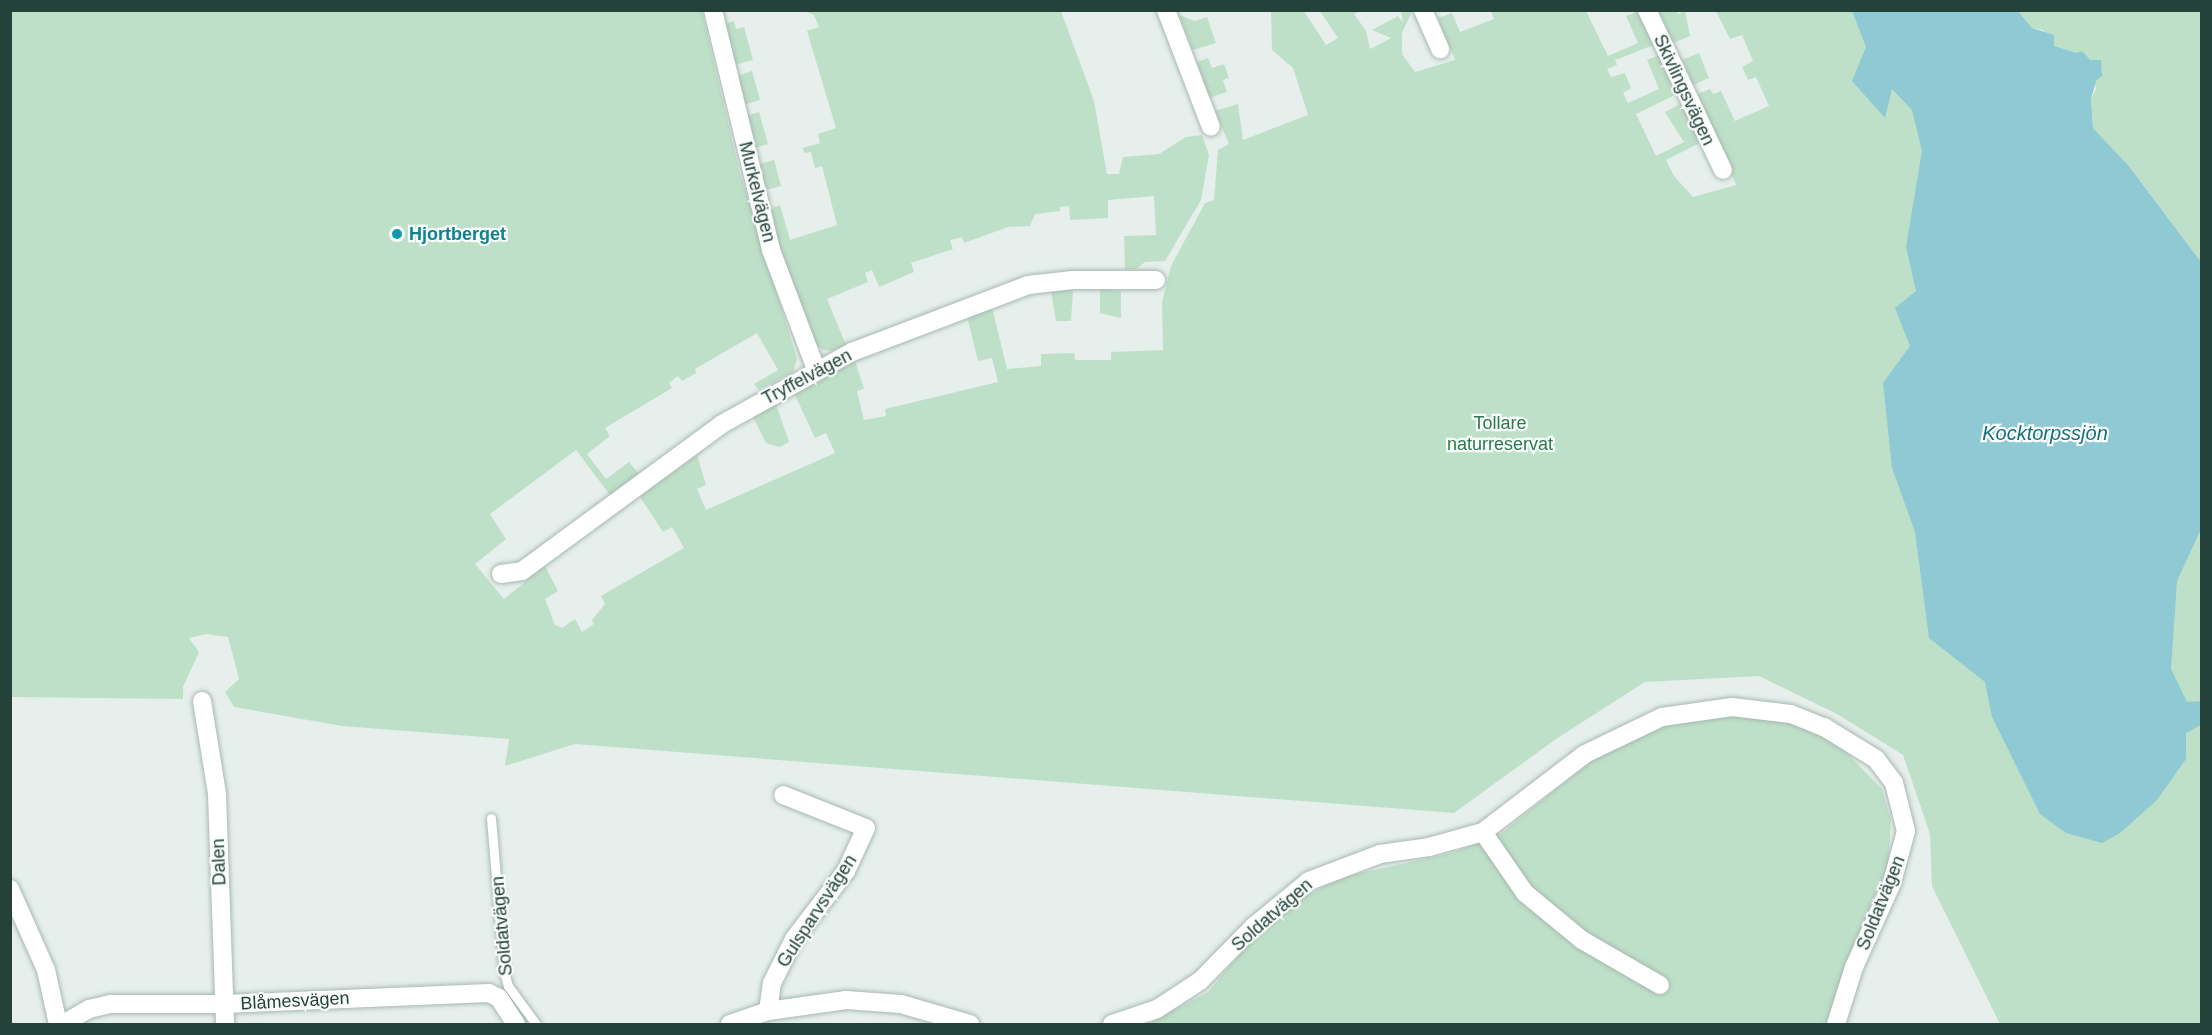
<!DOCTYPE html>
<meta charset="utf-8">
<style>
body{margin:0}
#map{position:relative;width:2212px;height:1035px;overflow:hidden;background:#e6efeb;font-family:Helvetica,sans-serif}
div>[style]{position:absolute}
.green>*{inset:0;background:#bfe0c8}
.water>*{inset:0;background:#8ec9d4}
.roads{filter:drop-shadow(0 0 2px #a8b8b2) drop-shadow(0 0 2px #a8b8b2)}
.lane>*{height:9px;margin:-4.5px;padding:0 4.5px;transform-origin:4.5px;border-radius:4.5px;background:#fff}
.street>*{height:18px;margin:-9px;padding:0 9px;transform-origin:9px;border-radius:9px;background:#fff}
.dots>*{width:16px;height:16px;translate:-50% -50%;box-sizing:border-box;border:3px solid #f7fbf9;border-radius:50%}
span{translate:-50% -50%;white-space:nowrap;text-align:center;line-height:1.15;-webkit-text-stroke:4.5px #f7fbf9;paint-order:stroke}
.street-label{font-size:18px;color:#24423a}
.culture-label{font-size:18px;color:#0d838f;font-weight:700}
.left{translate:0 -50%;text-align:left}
.park-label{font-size:18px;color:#2d7a4b}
.water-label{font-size:20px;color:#1c6f80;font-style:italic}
.frame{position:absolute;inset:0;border:12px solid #24423a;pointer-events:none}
</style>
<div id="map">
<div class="green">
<i style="clip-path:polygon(10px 11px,702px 11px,739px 170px,797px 359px,793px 372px,759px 390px,754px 384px,778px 370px,757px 333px,695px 369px,696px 373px,682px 381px,678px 376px,669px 383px,672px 388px,605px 428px,610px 436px,587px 454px,606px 479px,629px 462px,639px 474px,610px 495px,576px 450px,490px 514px,506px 539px,475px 564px,504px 599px,545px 566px,558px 591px,545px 599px,555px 625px,562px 628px,575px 619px,582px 632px,594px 624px,592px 620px,605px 604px,601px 596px,684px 548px,672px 527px,663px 532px,640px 497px,697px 455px,706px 485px,697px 489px,706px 510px,835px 453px,826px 433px,815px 438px,794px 393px,855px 361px,864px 389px,857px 391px,864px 420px,886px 416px,885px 409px,998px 382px,992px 358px,978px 361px,967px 316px,992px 307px,1007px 369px,1041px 366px,1041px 354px,1074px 353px,1075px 360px,1111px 360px,1111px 352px,1163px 350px,1162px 302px,1171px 266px,1205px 203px,1214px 200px,1218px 150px,1229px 144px,1215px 111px,1238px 104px,1243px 140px,1308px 115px,1293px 68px,1272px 50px,1271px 11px,1304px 11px,1326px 45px,1338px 38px,1320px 11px,1360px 11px,1354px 14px,1366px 31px,1370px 49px,1391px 38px,1372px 30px,1398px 16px,1403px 23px,1401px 11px,1412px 11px,1402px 33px,1402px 54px,1415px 72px,1455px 60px,1438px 18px,1452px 13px,1460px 32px,1494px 19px,1491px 11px,1586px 11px,1608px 56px,1638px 43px,1626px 16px,1639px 11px,1654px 45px,1615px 60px,1617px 65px,1607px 69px,1611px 77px,1625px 73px,1631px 88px,1623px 93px,1628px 103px,1659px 89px,1647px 60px,1660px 55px,1677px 94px,1636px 114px,1656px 156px,1684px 142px,1665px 112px,1682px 103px,1700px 143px,1666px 160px,1674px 176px,1693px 197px,1736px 185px,1698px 94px,1710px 89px,1713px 94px,1721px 91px,1735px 121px,1769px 106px,1756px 77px,1748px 80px,1742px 67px,1753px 61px,1742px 35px,1730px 39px,1716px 11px,1976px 11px,2201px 378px,2201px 1024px,2000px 1024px,1932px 886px,1930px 834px,1903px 755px,1837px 714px,1759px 676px,1645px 682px,1556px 739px,1454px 813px,575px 744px,505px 766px,509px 739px,342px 726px,234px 707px,225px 692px,239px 679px,228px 637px,206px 634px,189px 638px,199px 652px,183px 687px,183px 699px,11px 697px)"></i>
<i style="clip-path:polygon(805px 11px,1061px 11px,1094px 101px,1107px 174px,1119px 174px,1123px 157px,1159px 154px,1186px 137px,1202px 135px,1209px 155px,1201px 200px,1165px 261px,1145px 262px,1136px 269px,1125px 269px,1124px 236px,1156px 235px,1154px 196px,1108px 200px,1108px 218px,1070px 220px,1069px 206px,1060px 207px,1060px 211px,1035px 214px,1030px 226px,1008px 227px,964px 243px,962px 237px,950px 240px,953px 249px,911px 263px,914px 272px,879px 287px,872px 270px,865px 273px,868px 282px,827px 299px,846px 345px,832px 351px,823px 350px,813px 341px,766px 210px,780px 205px,790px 240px,837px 225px,822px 166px,815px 168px,811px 152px,804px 153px,803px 148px,820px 143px,818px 134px,836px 128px,807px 31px,819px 27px,814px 15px)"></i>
<i style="clip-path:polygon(1659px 11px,1676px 11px,1678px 14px,1685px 11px,1690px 36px,1673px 43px)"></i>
<i style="clip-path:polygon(2018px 11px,2201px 11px,2201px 262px,2128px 165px,2093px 128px,2091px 99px,2096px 89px,2090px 60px,2053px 46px,2043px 30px,2032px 28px)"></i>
<i style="clip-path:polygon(1179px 15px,1195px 21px,1207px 17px,1216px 43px,1193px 50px)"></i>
<i style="clip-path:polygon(734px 21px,736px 29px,744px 27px,753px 60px,731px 66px,720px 25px)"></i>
<i style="clip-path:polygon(1699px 53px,1709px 78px,1693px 85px,1682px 60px)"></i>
<i style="clip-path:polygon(1208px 58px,1212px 68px,1224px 64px,1229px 78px,1223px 80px,1227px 92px,1209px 98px,1197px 62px)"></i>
<i style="clip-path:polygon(752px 71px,760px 100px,740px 106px,733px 77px)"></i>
<i style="clip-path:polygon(759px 112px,768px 144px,751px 149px,743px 117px)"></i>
<i style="clip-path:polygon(774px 160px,781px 186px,763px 191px,755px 165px)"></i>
<i style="clip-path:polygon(1100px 289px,1121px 291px,1121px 318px,1100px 313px)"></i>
<i style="clip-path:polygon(1073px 290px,1071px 321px,1056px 321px,1051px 291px)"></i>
<i style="clip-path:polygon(776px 404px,789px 442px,780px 447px,766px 443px,753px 417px)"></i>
<i style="clip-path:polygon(1727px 714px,1790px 719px,1819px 732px,1842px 748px,1882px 789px,1891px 820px,1888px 867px,1871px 903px,1829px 1024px,1148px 1024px,1208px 992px,1256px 935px,1296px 901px,1342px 877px,1452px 853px,1499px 835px,1609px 747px,1658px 725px)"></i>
</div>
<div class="water">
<i style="clip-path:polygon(1852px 11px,2018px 11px,2032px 28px,2054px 35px,2054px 46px,2076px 53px,2082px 51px,2090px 60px,2101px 60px,2102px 76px,2096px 81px,2091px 99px,2093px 128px,2128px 165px,2201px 262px,2201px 529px,2177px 581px,2171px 669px,2187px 702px,2201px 701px,2201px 725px,2186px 733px,2186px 759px,2157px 800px,2120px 833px,2102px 843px,2066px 833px,2040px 814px,1992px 717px,1985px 682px,1929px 638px,1915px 532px,1892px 468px,1883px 383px,1910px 346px,1895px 308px,1916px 291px,1906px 247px,1922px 151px,1912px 110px,1892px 89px,1885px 118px,1852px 81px,1866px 47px)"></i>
</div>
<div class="roads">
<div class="lane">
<i style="left:491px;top:818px;width:155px;rotate:85.2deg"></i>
<i style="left:504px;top:972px;width:15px;rotate:74deg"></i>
<i style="left:508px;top:986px;width:47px;rotate:53.6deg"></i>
</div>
<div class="street">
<i style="left:713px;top:10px;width:247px;rotate:76.4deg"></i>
<i style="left:771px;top:250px;width:127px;rotate:69.3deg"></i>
<i style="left:1166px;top:10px;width:125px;rotate:69deg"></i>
<i style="left:1423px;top:10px;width:43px;rotate:66.4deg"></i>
<i style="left:1647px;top:10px;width:177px;rotate:64.6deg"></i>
<i style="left:501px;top:574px;width:21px;rotate:-8deg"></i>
<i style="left:522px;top:571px;width:248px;rotate:-36.3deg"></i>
<i style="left:722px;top:424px;width:149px;rotate:-29deg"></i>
<i style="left:852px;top:352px;width:188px;rotate:-20.8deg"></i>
<i style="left:1028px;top:285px;width:45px;rotate:-6.3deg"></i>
<i style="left:1073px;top:280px;width:83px"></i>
<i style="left:202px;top:701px;width:94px;rotate:80.8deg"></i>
<i style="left:217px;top:794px;width:230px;rotate:88deg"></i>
<i style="left:1483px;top:832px;width:128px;rotate:-37.4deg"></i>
<i style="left:1585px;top:754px;width:85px;rotate:-25.7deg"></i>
<i style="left:1662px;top:717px;width:71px;rotate:-8.1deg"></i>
<i style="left:1732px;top:707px;width:59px;rotate:6.8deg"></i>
<i style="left:1791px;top:714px;width:35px;rotate:22deg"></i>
<i style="left:1824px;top:727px;width:61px;rotate:31.6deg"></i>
<i style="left:1876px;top:759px;width:30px;rotate:53deg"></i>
<i style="left:1894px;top:783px;width:49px;rotate:76deg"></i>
<i style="left:1906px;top:831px;width:54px;rotate:105.1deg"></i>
<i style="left:1892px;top:883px;width:92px;rotate:114.3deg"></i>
<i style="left:1854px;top:967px;width:60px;rotate:107.5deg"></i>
<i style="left:10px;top:889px;width:89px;rotate:66deg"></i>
<i style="left:46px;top:970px;width:55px;rotate:77.5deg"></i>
<i style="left:768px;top:1011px;width:28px;rotate:-82deg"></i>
<i style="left:772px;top:983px;width:49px;rotate:-63.4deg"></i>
<i style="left:794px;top:939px;width:86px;rotate:-52.6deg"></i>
<i style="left:846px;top:871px;width:47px;rotate:-65.1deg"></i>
<i style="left:866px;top:828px;width:89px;rotate:-158.3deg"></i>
<i style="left:63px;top:1024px;width:30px;rotate:-30deg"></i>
<i style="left:89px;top:1009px;width:23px;rotate:-13deg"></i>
<i style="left:111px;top:1004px;width:113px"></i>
<i style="left:224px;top:1004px;width:265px;rotate:-2.4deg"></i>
<i style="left:489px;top:993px;width:11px;rotate:27deg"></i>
<i style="left:499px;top:998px;width:31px;rotate:57deg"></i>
<i style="left:730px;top:1024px;width:40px;rotate:-18.9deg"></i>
<i style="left:768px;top:1011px;width:79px;rotate:-8deg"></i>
<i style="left:846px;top:1000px;width:55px;rotate:4.2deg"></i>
<i style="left:901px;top:1004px;width:72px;rotate:16.2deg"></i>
<i style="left:1112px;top:1024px;width:47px;rotate:-18.4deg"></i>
<i style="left:1157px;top:1009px;width:51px;rotate:-33.1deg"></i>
<i style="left:1200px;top:981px;width:76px;rotate:-45.5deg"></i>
<i style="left:1253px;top:927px;width:72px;rotate:-39.4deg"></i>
<i style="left:1309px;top:881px;width:76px;rotate:-20.8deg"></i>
<i style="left:1380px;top:854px;width:49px;rotate:-8.1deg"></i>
<i style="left:1429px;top:847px;width:56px;rotate:-15.5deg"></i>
<i style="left:1483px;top:832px;width:74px;rotate:55.5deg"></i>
<i style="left:1525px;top:893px;width:74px;rotate:39.5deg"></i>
<i style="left:1582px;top:940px;width:90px;rotate:30deg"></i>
</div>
</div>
<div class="dots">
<i style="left:397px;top:234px;background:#0f9aa8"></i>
</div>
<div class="street-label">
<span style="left:1684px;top:90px;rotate:65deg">Skivlingsvägen</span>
<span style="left:757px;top:192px;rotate:76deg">Murkelvägen</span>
<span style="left:807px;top:377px;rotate:-28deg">Tryffelvägen</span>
<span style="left:219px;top:862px;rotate:-92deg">Dalen</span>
<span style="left:1881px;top:903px;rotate:-68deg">Soldatvägen</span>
<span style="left:817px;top:911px;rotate:-57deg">Gulsparvsvägen</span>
<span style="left:1272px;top:915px;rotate:-41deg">Soldatvägen</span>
<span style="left:502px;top:926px;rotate:-95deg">Soldatvägen</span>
<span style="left:295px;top:1001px;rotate:-3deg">Blåmesvägen</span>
</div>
<div class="culture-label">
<span class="left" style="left:409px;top:234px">Hjortberget</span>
</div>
<div class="park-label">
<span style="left:1500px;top:434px">Tollare<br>naturreservat</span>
</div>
<div class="water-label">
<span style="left:2045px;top:433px">Kocktorpssjön</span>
</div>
<div class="frame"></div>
</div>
